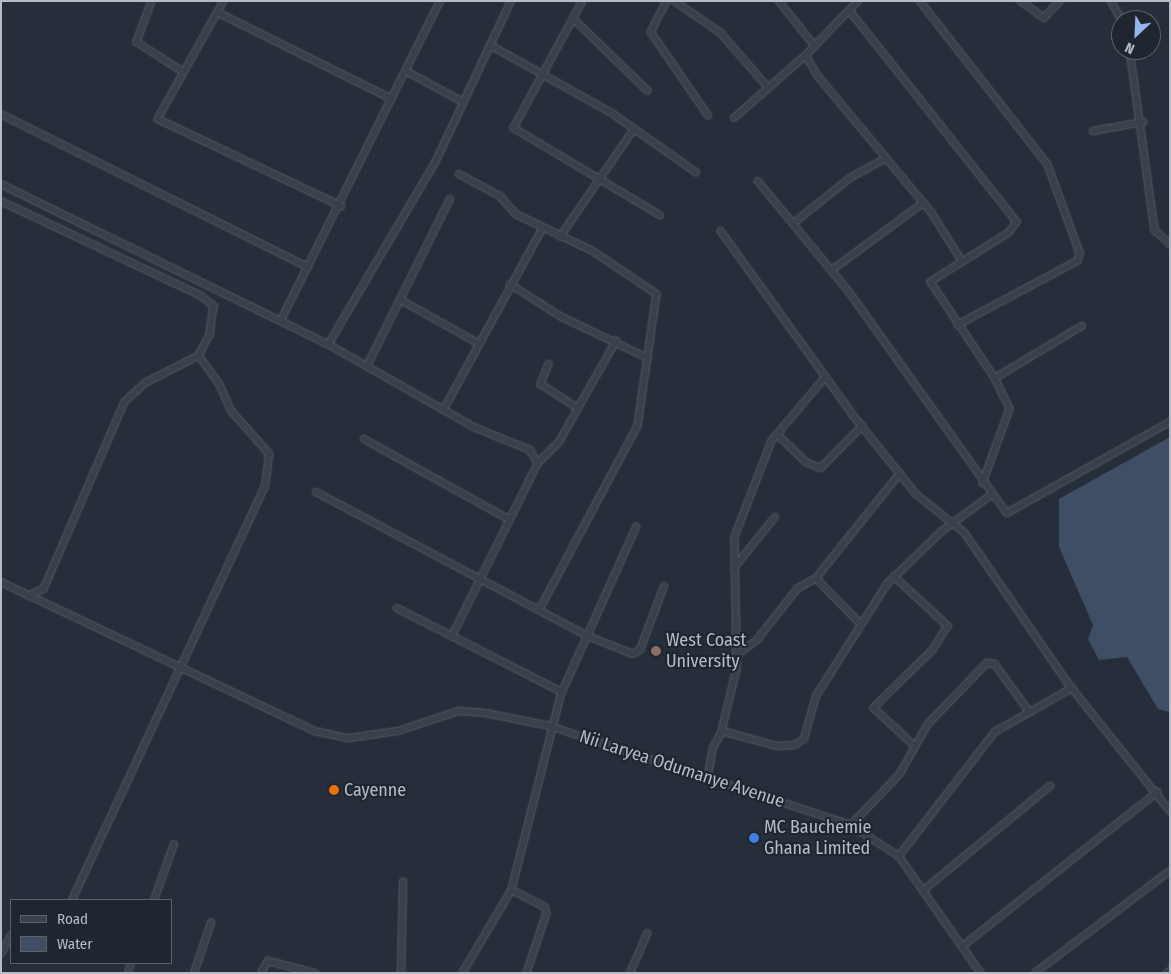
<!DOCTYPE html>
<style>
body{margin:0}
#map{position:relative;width:1171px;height:974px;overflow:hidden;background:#262e3b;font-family:"Fira Sans Condensed",sans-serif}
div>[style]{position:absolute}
.water>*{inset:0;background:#3f4e64}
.roads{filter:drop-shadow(0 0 1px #555c66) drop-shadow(0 0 1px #555c66)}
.minor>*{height:5.5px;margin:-2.75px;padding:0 2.75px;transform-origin:2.75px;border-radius:2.75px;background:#3a414b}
.dots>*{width:14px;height:14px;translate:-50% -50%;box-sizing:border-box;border:2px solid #1f2630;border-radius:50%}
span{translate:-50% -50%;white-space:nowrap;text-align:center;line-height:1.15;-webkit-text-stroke:4px #1f2630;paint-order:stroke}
.poi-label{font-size:18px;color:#b5bcc6}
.left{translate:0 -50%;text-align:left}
.street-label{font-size:18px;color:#b5bcc6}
.frame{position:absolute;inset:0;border:2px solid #b5bcc6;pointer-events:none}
.legend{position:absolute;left:10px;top:899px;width:162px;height:65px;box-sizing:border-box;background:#1f2630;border:1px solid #5b626c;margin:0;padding:6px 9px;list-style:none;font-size:15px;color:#b5bcc6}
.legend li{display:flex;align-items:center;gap:10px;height:25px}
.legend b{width:25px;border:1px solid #5b626c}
.north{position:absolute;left:1111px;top:10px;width:50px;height:50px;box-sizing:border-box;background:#1f2630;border:1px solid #5b626c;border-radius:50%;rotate:205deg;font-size:14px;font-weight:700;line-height:20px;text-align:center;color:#b5bcc6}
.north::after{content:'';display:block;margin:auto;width:18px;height:22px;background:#94b5ed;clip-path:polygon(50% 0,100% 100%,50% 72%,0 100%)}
</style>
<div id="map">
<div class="water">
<i style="clip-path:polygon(1170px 437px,1170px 712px,1158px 709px,1127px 657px,1099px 660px,1088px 639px,1093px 625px,1059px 547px,1059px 499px)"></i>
</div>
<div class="roads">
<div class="minor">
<i style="left:152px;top:1px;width:44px;rotate:110.1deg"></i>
<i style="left:137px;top:42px;width:54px;rotate:32.8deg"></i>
<i style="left:224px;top:1px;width:135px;rotate:119.2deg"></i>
<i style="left:158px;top:119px;width:203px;rotate:25.4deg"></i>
<i style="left:583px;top:1px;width:145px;rotate:118.5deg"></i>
<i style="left:514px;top:128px;width:170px;rotate:30.8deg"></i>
<i style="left:667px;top:1px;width:35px;rotate:117deg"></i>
<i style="left:651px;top:32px;width:101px;rotate:55.5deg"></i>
<i style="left:675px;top:1px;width:56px;rotate:34.8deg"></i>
<i style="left:721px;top:33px;width:72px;rotate:49deg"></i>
<i style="left:779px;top:1px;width:58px;rotate:51.3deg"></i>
<i style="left:920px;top:1px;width:208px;rotate:52deg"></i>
<i style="left:1048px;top:165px;width:94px;rotate:70deg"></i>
<i style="left:1080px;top:253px;width:8px;rotate:104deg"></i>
<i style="left:1078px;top:261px;width:136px;rotate:151.9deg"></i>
<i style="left:1021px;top:1px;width:29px;rotate:36deg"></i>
<i style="left:1044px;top:18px;width:23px;rotate:-47deg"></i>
<i style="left:1111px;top:1px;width:22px;rotate:60deg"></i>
<i style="left:850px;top:11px;width:269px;rotate:51.6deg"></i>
<i style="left:1017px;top:222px;width:14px;rotate:126deg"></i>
<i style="left:1009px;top:233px;width:92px;rotate:147.9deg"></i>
<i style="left:931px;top:282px;width:115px;rotate:56.3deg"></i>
<i style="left:995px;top:378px;width:34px;rotate:64deg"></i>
<i style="left:1010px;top:409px;width:79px;rotate:110deg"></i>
<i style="left:219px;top:13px;width:193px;rotate:26.4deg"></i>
<i style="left:576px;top:21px;width:100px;rotate:44.2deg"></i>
<i style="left:490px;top:45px;width:140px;rotate:29.1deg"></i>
<i style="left:612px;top:113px;width:103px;rotate:35.1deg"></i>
<i style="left:1130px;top:50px;width:182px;rotate:82.1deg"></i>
<i style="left:1155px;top:230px;width:21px;rotate:43deg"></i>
<i style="left:806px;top:55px;width:24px;rotate:60deg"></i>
<i style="left:818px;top:76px;width:178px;rotate:50.2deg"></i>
<i style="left:932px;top:213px;width:54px;rotate:57.8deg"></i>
<i style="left:406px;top:71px;width:65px;rotate:28.5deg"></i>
<i style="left:1px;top:114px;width:343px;rotate:26.5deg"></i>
<i style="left:734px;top:118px;width:96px;rotate:-41.2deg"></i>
<i style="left:806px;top:55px;width:75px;rotate:-46.1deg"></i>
<i style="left:1093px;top:131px;width:51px;rotate:-10.2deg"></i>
<i style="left:459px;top:174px;width:47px;rotate:28.2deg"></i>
<i style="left:500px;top:196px;width:24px;rotate:48deg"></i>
<i style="left:516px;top:214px;width:85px;rotate:25.7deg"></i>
<i style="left:593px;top:251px;width:77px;rotate:33.9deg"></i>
<i style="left:657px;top:294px;width:133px;rotate:98.2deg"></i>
<i style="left:638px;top:426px;width:206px;rotate:118.1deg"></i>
<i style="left:758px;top:181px;width:141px;rotate:50.5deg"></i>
<i style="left:848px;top:290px;width:274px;rotate:54.5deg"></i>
<i style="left:1007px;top:513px;width:187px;rotate:-29.2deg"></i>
<i style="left:1px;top:184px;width:370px;rotate:26.1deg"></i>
<i style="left:333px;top:347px;width:162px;rotate:29.6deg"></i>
<i style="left:474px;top:427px;width:61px;rotate:22.3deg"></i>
<i style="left:530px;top:450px;width:15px;rotate:58deg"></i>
<i style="left:1px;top:201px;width:220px;rotate:25.3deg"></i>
<i style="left:200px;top:295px;width:18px;rotate:38deg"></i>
<i style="left:214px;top:306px;width:29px;rotate:98deg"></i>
<i style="left:210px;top:335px;width:24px;rotate:118deg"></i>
<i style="left:199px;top:356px;width:59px;rotate:153deg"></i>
<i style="left:146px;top:383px;width:28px;rotate:138deg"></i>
<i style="left:125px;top:402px;width:204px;rotate:113.4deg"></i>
<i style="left:44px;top:589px;width:17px;rotate:155deg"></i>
<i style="left:795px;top:222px;width:70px;rotate:-38.7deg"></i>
<i style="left:850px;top:178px;width:39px;rotate:-29deg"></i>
<i style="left:721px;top:231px;width:226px;rotate:54.3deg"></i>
<i style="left:853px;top:415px;width:101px;rotate:51.4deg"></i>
<i style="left:916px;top:494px;width:63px;rotate:38.5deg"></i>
<i style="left:965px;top:533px;width:182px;rotate:55.5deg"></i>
<i style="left:1068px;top:683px;width:164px;rotate:51.4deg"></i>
<i style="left:560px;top:237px;width:131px;rotate:-55.6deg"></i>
<i style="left:832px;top:270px;width:113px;rotate:-36.4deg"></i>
<i style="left:510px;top:284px;width:62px;rotate:32.4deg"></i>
<i style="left:562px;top:317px;width:95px;rotate:25.5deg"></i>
<i style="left:401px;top:300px;width:88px;rotate:29.2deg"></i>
<i style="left:281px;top:320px;width:356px;rotate:-63.5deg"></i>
<i style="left:328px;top:345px;width:213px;rotate:-59.6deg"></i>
<i style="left:436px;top:161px;width:177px;rotate:-64.9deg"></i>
<i style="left:549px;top:364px;width:22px;rotate:112deg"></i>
<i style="left:541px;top:384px;width:42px;rotate:33.3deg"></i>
<i style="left:367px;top:366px;width:186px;rotate:-63.6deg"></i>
<i style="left:826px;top:377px;width:84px;rotate:130.2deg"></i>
<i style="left:772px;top:441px;width:103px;rotate:111.1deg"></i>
<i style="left:735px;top:537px;width:132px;rotate:89.1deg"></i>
<i style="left:737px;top:669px;width:64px;rotate:103.6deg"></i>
<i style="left:722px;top:731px;width:57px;rotate:15.3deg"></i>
<i style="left:777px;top:746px;width:18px;rotate:-3deg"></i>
<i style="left:795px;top:745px;width:11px;rotate:-34deg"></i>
<i style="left:804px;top:739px;width:45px;rotate:-74.4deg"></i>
<i style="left:816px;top:696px;width:133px;rotate:-57.6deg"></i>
<i style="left:887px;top:584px;width:75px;rotate:-43.9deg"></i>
<i style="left:941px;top:532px;width:62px;rotate:-36.5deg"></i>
<i style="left:995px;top:378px;width:101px;rotate:-30.9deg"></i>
<i style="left:444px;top:409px;width:205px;rotate:-61.4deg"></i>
<i style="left:777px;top:434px;width:40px;rotate:44deg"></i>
<i style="left:806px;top:462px;width:16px;rotate:22deg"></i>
<i style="left:821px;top:468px;width:59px;rotate:-45.7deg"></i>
<i style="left:364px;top:439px;width:167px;rotate:29deg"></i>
<i style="left:316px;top:492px;width:308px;rotate:27.9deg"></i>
<i style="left:588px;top:636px;width:48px;rotate:21.8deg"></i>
<i style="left:633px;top:654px;width:8px;rotate:-30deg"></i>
<i style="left:640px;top:650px;width:68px;rotate:-69.4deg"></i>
<i style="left:734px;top:568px;width:65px;rotate:-51.2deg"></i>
<i style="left:894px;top:576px;width:74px;rotate:42.8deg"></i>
<i style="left:948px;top:626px;width:28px;rotate:122deg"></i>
<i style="left:933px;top:650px;width:83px;rotate:135.5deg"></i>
<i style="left:874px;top:708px;width:54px;rotate:42.8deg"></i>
<i style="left:816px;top:578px;width:63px;rotate:45.6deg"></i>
<i style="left:1px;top:582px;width:348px;rotate:25.4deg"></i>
<i style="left:315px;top:731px;width:35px;rotate:12deg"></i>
<i style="left:349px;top:738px;width:49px;rotate:-8.1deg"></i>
<i style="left:398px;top:731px;width:64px;rotate:-18.2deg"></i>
<i style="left:459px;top:711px;width:27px;rotate:4deg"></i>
<i style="left:486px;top:713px;width:65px;rotate:11.5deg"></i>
<i style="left:550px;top:726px;width:317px;rotate:18.2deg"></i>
<i style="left:851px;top:825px;width:57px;rotate:32.9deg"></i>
<i style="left:899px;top:856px;width:143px;rotate:55deg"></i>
<i style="left:397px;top:608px;width:185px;rotate:27deg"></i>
<i style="left:562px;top:692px;width:204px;rotate:104.2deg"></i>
<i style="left:512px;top:890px;width:96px;rotate:120.6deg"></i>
<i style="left:452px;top:636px;width:193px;rotate:-63.6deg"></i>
<i style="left:538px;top:463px;width:30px;rotate:-45deg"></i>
<i style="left:559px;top:442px;width:116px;rotate:-60.6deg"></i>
<i style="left:737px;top:655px;width:25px;rotate:-37deg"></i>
<i style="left:757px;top:640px;width:65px;rotate:-51.9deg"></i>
<i style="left:797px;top:589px;width:22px;rotate:-30deg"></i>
<i style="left:816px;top:578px;width:134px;rotate:-51.3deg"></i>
<i style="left:562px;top:692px;width:181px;rotate:-65.8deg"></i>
<i style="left:708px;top:775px;width:27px;rotate:-80deg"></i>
<i style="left:713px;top:748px;width:19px;rotate:-62deg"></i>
<i style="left:851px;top:825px;width:69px;rotate:-46.2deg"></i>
<i style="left:899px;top:775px;width:59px;rotate:-60.4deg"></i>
<i style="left:928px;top:724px;width:85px;rotate:-46deg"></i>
<i style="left:987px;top:663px;width:8px;rotate:7deg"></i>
<i style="left:995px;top:664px;width:58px;rotate:54.1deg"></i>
<i style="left:899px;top:856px;width:157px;rotate:-52.3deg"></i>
<i style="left:995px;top:732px;width:89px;rotate:-29.7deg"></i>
<i style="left:925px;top:889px;width:162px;rotate:-39.5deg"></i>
<i style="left:512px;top:890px;width:37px;rotate:27deg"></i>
<i style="left:545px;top:907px;width:6px;rotate:72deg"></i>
<i style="left:547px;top:913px;width:63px;rotate:108.4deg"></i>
<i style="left:72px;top:900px;width:456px;rotate:-65deg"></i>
<i style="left:265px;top:487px;width:33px;rotate:-83deg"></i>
<i style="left:269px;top:454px;width:57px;rotate:-131.5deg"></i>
<i style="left:231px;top:411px;width:30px;rotate:-114deg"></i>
<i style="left:219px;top:384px;width:34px;rotate:-126deg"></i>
<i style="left:154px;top:900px;width:59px;rotate:-70.3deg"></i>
<i style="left:963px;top:946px;width:248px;rotate:-38.4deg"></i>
<i style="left:1px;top:954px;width:21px;rotate:-62deg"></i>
<i style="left:128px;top:973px;width:10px;rotate:-73deg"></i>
<i style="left:194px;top:973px;width:53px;rotate:-71.2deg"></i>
<i style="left:261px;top:973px;width:14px;rotate:-60deg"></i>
<i style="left:268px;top:961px;width:49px;rotate:14.3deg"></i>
<i style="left:401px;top:973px;width:91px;rotate:-88.7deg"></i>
<i style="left:630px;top:973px;width:43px;rotate:-66.4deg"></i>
<i style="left:1035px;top:973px;width:169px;rotate:-37.1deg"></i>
<i style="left:1167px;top:973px;width:4px;rotate:-34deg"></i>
</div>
</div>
<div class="dots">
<i style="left:656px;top:651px;background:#8d6e63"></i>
<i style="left:334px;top:790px;background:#e8710a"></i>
<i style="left:754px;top:838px;background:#3f7fe0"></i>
</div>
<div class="poi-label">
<span class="left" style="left:666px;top:651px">West Coast<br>University</span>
<span class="left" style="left:344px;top:790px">Cayenne</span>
<span class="left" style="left:764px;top:838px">MC Bauchemie<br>Ghana Limited</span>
</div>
<div class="street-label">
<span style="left:682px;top:769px;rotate:18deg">Nii Laryea Odumanye Avenue</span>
</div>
<div class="frame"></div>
<ul class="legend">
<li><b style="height:6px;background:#3a414b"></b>Road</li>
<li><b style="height:14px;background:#3f4e64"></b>Water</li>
</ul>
<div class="north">N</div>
</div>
